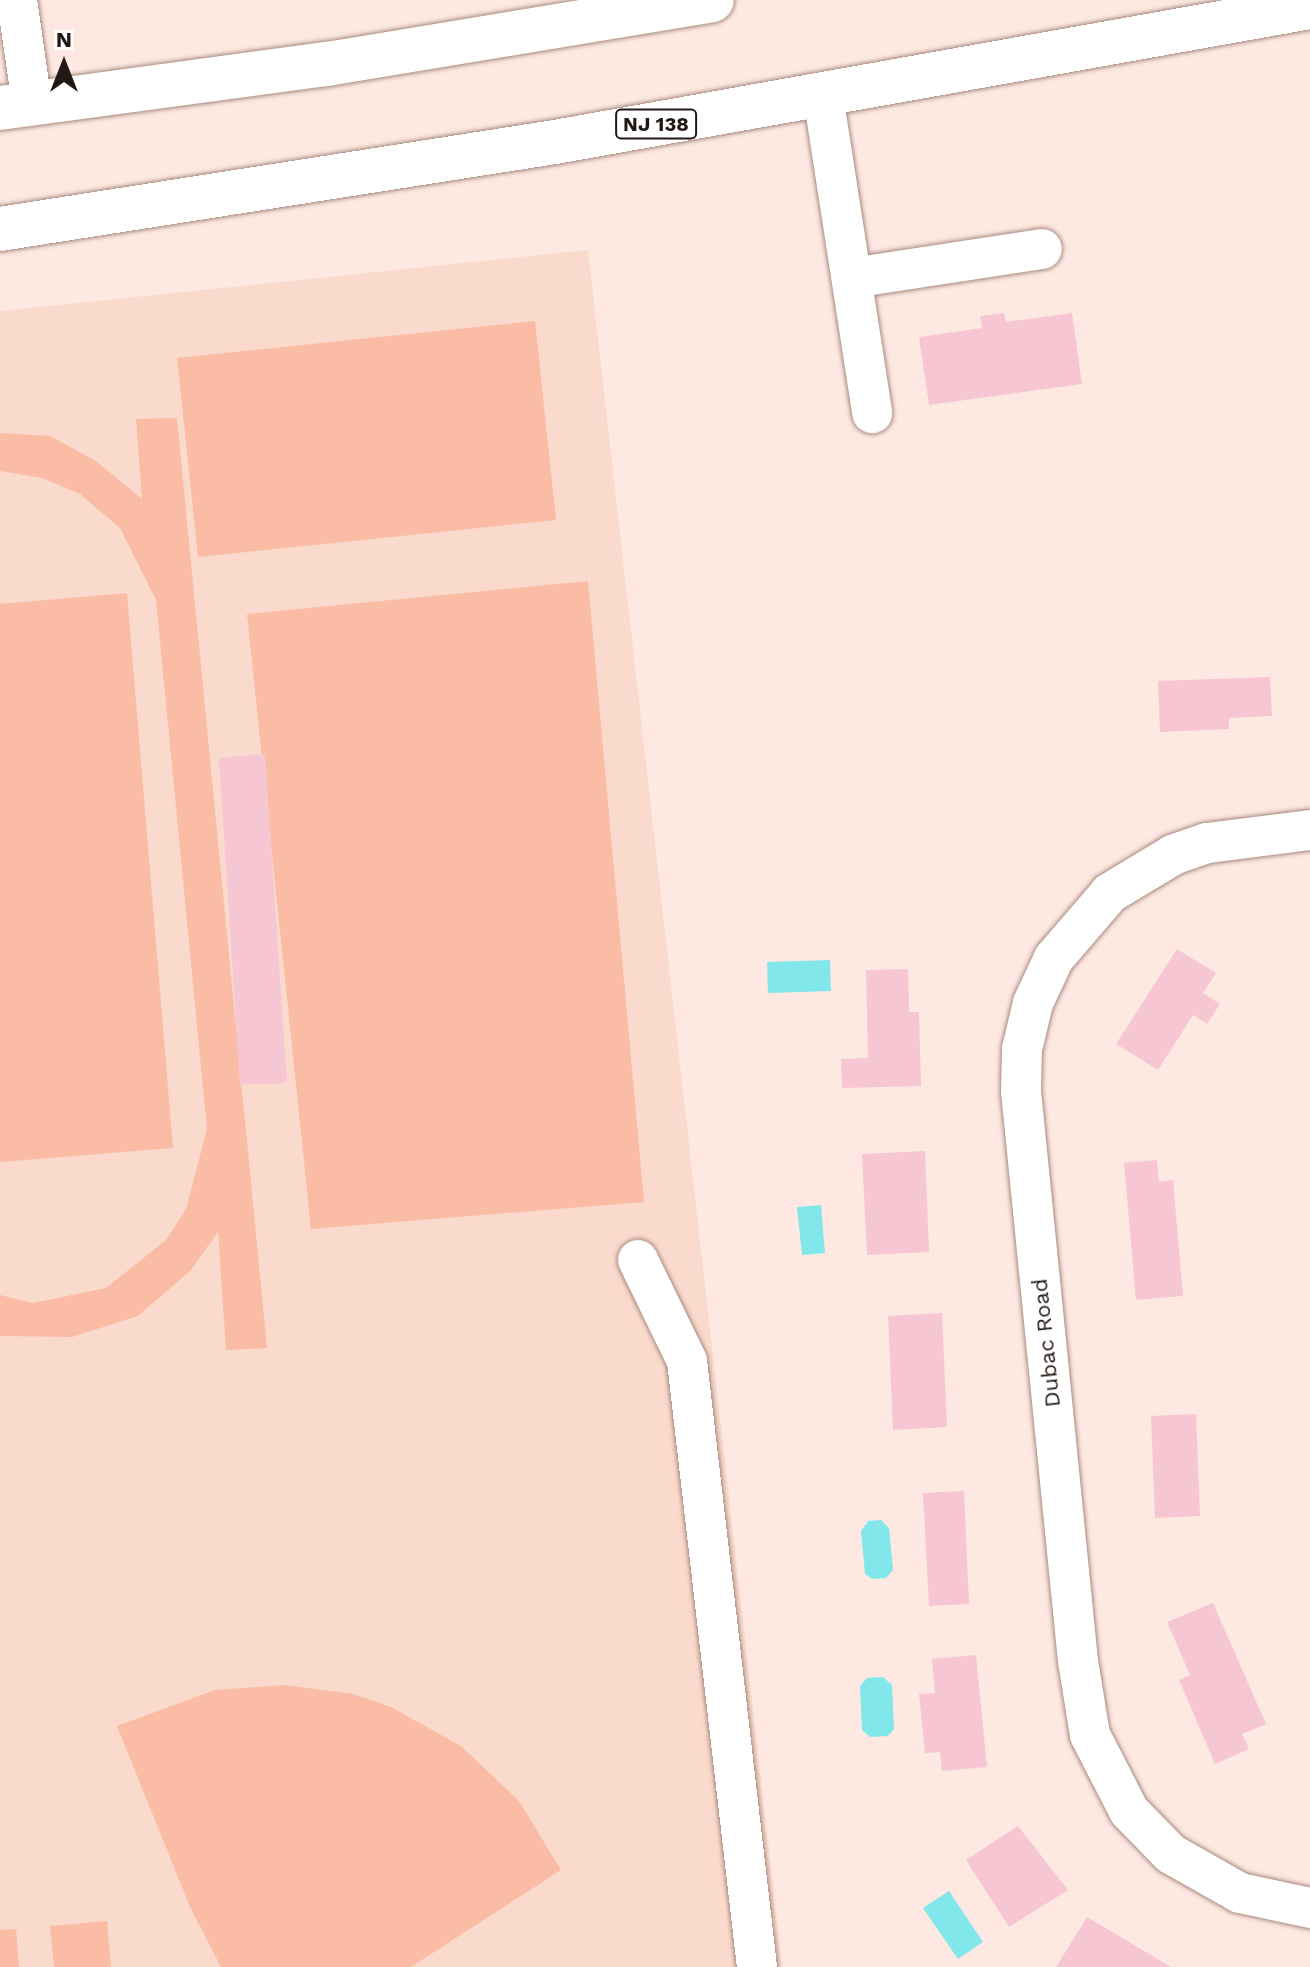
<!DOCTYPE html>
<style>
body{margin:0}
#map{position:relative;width:1310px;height:1967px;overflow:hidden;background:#fde9e2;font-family:"Work Sans",sans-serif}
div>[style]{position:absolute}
.built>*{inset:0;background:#fbdace}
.green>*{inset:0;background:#fabca5}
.water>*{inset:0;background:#82e7eb}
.building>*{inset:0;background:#f6c6d3}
.roads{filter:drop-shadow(0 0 2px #a88a7f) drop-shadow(0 0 2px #a88a7f)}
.minor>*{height:40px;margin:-20px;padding:0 20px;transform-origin:20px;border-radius:20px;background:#fff}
.highway>*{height:44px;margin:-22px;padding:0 22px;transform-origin:22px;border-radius:22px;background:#fff}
span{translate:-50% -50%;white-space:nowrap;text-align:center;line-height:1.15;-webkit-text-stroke:6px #fff;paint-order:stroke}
.shield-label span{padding:2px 6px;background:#fff;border:2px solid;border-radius:6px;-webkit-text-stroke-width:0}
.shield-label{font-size:20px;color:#241814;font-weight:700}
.street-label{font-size:22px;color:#241814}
.north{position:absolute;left:24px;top:24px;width:80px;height:80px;-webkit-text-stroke:6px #fff;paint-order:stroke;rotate:0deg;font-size:22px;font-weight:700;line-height:32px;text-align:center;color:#241814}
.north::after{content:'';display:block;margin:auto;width:28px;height:36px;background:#241814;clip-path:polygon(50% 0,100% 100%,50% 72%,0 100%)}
</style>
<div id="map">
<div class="built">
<i style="clip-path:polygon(588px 250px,782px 1967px,0 1967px,0 311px)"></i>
</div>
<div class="green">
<i style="clip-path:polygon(535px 321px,556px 520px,198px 557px,177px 358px)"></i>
<i style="clip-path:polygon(177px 418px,267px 1348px,226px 1350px,218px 1232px,190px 1271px,138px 1316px,72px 1337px,0 1336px,0 1295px,33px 1303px,106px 1288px,166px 1240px,186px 1209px,207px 1129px,156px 600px,120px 528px,80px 494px,42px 478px,0 471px,0 433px,50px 436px,96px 461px,142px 499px,136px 419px)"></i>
<i style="clip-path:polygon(588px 581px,644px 1202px,311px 1229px,247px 614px)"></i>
<i style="clip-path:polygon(127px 593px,173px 1148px,0 1162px,0 604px)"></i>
<i style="clip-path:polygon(284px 1685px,353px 1694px,391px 1707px,461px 1746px,519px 1801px,561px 1870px,411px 1967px,221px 1967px,190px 1907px,117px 1726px,215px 1690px)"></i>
<i style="clip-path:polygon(107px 1921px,111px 1967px,54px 1967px,50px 1926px)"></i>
<i style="clip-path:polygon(16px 1929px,19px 1967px,0 1967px,0 1930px)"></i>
</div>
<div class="water">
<i style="clip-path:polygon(830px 960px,831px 991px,768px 993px,767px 962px)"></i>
<i style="clip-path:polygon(821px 1205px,825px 1253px,802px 1255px,797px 1207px)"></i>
<i style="clip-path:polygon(881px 1520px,889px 1528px,893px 1570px,886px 1578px,872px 1579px,865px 1574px,861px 1531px,868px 1521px)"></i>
<i style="clip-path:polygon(883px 1677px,892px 1685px,894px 1729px,888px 1736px,870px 1737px,862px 1730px,860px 1686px,867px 1678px)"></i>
<i style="clip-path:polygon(949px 1891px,983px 1942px,958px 1959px,923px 1908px)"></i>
</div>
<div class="building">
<i style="clip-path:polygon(1004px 313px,1006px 322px,1072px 313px,1082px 384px,929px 405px,919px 337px,982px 328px,980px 316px)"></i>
<i style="clip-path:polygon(1270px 677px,1272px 716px,1229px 718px,1229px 729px,1160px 732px,1158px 681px)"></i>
<i style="clip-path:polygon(265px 754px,287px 1083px,240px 1085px,219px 758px)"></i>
<i style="clip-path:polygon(1177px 949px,1216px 973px,1203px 993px,1220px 1004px,1207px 1024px,1193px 1015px,1158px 1070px,1116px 1044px)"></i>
<i style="clip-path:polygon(908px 969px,909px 1012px,919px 1012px,921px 1086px,842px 1088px,841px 1059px,868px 1058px,866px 970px)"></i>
<i style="clip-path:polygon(925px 1151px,929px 1252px,867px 1255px,862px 1154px)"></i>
<i style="clip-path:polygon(1157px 1160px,1159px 1182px,1173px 1180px,1183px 1296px,1136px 1300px,1124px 1163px)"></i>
<i style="clip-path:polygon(942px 1313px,947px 1427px,893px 1430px,888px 1316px)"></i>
<i style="clip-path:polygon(1196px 1414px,1200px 1516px,1155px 1518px,1151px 1416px)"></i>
<i style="clip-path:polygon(964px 1491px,969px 1604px,929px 1606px,923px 1493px)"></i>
<i style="clip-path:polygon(1213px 1603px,1266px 1724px,1242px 1734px,1249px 1749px,1215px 1764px,1179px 1680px,1190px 1675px,1167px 1622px)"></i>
<i style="clip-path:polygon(976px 1655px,987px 1767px,942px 1771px,940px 1752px,925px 1753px,919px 1694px,935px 1693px,932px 1659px)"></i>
<i style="clip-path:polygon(1018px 1826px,1068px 1890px,1009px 1927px,966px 1860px)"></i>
<i style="clip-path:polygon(1087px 1917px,1171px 1967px,1056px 1967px)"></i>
</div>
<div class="roads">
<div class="minor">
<i style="left:17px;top:0;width:105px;rotate:81.8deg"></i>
<i style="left:823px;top:95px;width:322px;rotate:81.2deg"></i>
<i style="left:852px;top:278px;width:192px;rotate:-8.7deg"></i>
<i style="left:1310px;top:830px;width:104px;rotate:172.8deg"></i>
<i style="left:1207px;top:843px;width:36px;rotate:161deg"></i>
<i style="left:1173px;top:855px;width:74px;rotate:148.9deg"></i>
<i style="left:1110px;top:893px;width:86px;rotate:130.7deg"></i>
<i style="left:1054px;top:958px;width:50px;rotate:115deg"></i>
<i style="left:1033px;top:1003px;width:47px;rotate:103.4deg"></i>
<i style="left:1022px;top:1049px;width:42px;rotate:91.4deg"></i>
<i style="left:1021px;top:1091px;width:573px;rotate:84.29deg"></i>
<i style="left:1078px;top:1661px;width:75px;rotate:80.8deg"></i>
<i style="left:1090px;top:1735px;width:85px;rotate:62.8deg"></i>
<i style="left:1129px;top:1811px;width:60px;rotate:45.7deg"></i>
<i style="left:1171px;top:1854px;width:79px;rotate:29.5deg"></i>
<i style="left:1240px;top:1893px;width:72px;rotate:12.1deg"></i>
<i style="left:638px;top:1260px;width:112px;rotate:64.1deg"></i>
<i style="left:687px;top:1361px;width:610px;rotate:83.41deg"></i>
</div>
<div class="highway">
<i style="left:0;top:108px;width:330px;rotate:-7.7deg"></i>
<i style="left:327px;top:64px;width:390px;rotate:-9.4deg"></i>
<i style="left:0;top:229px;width:562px;rotate:-8.91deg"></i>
<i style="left:555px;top:142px;width:767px;rotate:-10.14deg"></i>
</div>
</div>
<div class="shield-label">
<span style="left:656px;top:124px">NJ 138</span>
</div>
<div class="street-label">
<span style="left:1046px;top:1343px;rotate:-96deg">Dubac Road</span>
</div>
<div class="north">N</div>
</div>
